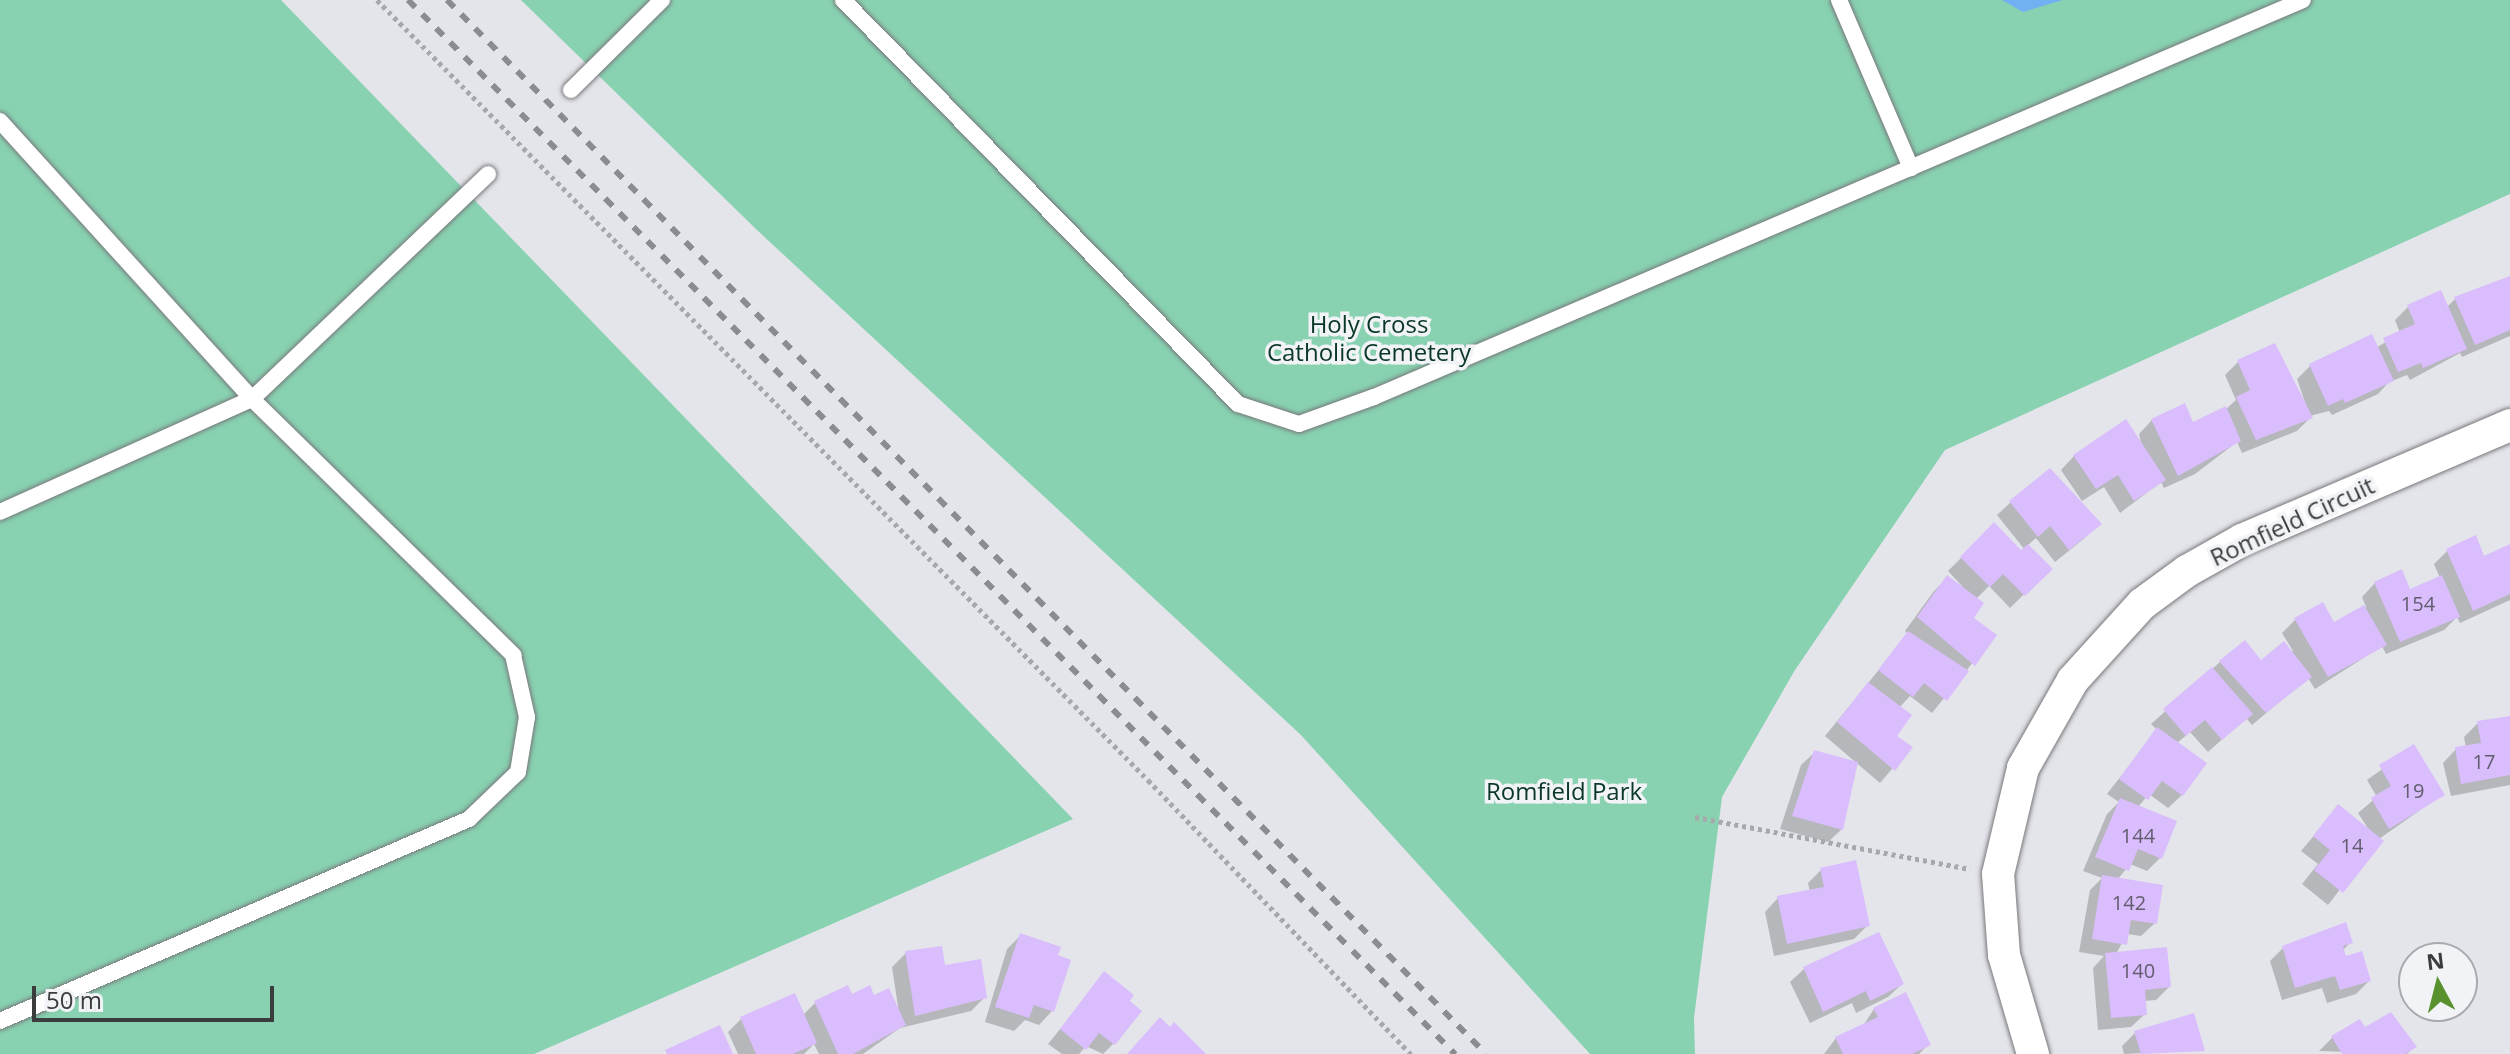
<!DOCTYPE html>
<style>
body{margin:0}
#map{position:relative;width:2510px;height:1054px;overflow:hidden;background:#e4e5ea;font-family:"Open Sans",sans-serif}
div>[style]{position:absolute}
.green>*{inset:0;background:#88d2b1}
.water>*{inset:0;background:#71b1f1}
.shadow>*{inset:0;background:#0003}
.building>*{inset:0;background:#d9bdfd}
.path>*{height:5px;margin-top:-2.5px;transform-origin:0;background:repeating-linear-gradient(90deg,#a7a8ac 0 4px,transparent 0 8px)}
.roads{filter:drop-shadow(0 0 2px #78787c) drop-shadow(0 0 2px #78787c)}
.service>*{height:16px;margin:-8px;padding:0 8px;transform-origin:8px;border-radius:8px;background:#fff}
.minor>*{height:32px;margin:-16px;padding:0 16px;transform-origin:16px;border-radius:16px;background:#fff}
.rail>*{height:6px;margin-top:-3px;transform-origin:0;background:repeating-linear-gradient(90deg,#8b8c90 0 10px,transparent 0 20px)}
span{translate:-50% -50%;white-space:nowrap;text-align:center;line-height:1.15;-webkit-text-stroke:7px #f2f3f7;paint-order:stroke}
.number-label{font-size:20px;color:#625c6e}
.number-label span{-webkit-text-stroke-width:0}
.park-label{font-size:24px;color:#0a3827}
.street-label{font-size:24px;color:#3b3c3e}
.north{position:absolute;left:2398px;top:942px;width:80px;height:80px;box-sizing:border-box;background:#f2f3f7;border:2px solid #a9aaad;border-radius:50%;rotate:353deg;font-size:22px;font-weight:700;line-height:32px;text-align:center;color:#3b3c3e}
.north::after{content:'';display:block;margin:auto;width:28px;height:36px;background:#58912d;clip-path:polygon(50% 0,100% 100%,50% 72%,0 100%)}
.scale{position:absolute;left:32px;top:986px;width:242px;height:36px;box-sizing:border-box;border:4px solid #3b3c3e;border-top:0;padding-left:10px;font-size:24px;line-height:28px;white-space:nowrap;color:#3b3c3e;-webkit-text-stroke:6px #f2f3f7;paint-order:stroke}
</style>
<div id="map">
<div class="green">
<i style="clip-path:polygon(0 0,281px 0,1073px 819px,534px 1054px,0 1054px)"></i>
<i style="clip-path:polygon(521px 0,2510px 0,2510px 194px,1945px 450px,1795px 670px,1722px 797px,1694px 1018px,1695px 1054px,1590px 1054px,1301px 735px,757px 230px)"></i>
</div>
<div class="water">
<i style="clip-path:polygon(2002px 0,2063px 0,2023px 12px)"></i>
</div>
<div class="shadow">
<i style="clip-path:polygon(2510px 278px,2510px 336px,2462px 357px,2460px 353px,2410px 380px,2407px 375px,2389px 382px,2378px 394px,2332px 415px,2329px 411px,2313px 415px,2297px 431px,2242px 453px,2237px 442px,2195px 474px,2164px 488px,2161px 482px,2120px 513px,2104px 487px,2082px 501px,2061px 470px,2074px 456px,2142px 447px,2139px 434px,2152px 420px,2192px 424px,2225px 410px,2236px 400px,2225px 375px,2238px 362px,2309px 414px,2297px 379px,2310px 366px,2376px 348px,2400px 333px,2395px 320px,2408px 307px,2447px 307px,2455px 299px)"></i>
<i style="clip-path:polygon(2011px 502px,2086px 537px,2055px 562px,2036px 538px,2027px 546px,2050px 569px,2010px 608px,1989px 586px,1976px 599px,1971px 618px,1995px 635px,1932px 713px,1910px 696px,1899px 708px,1894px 736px,1910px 748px,1880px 783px,1825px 736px,1908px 634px,1905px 631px,1934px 591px,1947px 578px,1963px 587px,1948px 571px,1994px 525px,2021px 553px,2025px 550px,1997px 515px)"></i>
<i style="clip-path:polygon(2510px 546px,2510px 600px,2460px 623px,2457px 617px,2444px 630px,2386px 654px,2382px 646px,2315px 689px,2308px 678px,2252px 725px,2246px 718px,2208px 752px,2190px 732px,2176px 744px,2182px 795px,2168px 808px,2149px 794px,2138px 807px,2160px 858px,2147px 871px,2130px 864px,2118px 879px,2155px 923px,2141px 936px,2127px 934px,2116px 954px,2169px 987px,2156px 1000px,2144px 1001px,2145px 1014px,2131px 1027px,2098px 1030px,2093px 968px,2104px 956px,2079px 952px,2090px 890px,2102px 878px,2083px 871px,2107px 814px,2119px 802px,2107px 794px,2157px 730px,2151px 724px,2220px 662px,2261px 663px,2293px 651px,2282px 633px,2295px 620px,2333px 624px,2366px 607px,2362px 597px,2375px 583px,2409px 591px,2440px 578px,2434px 564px,2447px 551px,2483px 558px)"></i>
<i style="clip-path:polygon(2510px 718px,2510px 785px,2451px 796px,2443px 763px,2456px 749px,2466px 748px,2464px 737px,2478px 723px)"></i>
<i style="clip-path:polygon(2413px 747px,2443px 794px,2379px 839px,2328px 905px,2302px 884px,2318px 864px,2301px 851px,2338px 807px,2369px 830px,2358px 813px,2377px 797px,2367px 780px)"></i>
<i style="clip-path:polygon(1815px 752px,1842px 829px,1828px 842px,1780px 829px,1801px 765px)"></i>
<i style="clip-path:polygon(1821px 870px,1868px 925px,1854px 939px,1774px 956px,1765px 912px,1778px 898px,1810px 892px,1808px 883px)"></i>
<i style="clip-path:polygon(1878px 934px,1902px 984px,1888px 997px,1856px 1013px,1852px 1003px,1810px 1023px,1790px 982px,1804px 969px)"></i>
<i style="clip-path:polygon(1020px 936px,1052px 1011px,1039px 1025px,1025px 1020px,1014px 1031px,985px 1022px,1007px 949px)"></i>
<i style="clip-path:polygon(2351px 942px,2342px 951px,2345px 958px,2369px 981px,2356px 994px,2327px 1003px,2322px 988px,2282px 1000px,2270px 961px,2283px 948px)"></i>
<i style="clip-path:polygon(906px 953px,944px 967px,985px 997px,971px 1011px,900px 1028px,863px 1054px,819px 1054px,814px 1044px,804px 1054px,738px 1054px,728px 1032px,741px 1019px,803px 1015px,815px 1003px,851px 996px,874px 997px,899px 1013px,892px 967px)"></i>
<i style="clip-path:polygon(1105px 974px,1114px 1043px,1103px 1054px,1086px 1046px,1079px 1054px,1062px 1054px,1048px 1044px)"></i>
<i style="clip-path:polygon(1874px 1009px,1928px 1045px,1919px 1054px,1824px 1054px,1836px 1038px,1863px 1026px)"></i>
<i style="clip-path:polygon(2364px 1030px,2415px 1046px,2407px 1054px,2319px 1051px,2332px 1038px)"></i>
<i style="clip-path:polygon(2135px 1033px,2203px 1050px,2124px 1054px,2122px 1046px)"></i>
</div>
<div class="building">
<i style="clip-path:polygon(2510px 276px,2510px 330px,2475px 345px,2454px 297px)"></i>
<i style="clip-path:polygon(2441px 290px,2467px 349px,2423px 368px,2421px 363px,2398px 372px,2383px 338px,2415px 324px,2407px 305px)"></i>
<i style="clip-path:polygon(2372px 334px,2394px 381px,2345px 403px,2343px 399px,2328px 406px,2309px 364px)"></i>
<i style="clip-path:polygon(2275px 343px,2313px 418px,2256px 440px,2236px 397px,2250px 390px,2237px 360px)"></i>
<i style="clip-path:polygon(2185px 403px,2193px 422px,2226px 406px,2241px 441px,2178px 476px,2151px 419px)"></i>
<i style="clip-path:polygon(2126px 419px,2166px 480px,2134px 501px,2118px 475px,2096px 489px,2073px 455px)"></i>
<i style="clip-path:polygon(2050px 468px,2102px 524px,2069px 550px,2050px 526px,2038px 537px,2009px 501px)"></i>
<i style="clip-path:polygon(1994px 522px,2021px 550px,2028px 544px,2053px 569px,2025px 596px,2003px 574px,1990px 587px,1960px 557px)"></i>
<i style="clip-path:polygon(2476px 535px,2484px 556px,2510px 544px,2510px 594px,2473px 611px,2446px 549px)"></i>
<i style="clip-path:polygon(2402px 569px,2410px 589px,2442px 575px,2460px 617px,2400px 642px,2374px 582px)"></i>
<i style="clip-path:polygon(1947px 575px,1984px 603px,1974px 618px,1997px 635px,1975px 666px,1917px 617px)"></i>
<i style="clip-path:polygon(2323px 602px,2334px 622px,2364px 605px,2387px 645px,2328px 677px,2294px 618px)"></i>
<i style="clip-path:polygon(1908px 631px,1969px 671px,1947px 701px,1924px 683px,1913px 697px,1878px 670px)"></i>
<i style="clip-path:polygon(2245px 640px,2261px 660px,2284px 641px,2312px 677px,2266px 713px,2219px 661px)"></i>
<i style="clip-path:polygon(2212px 667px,2253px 714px,2222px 740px,2205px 720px,2186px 736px,2163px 709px)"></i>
<i style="clip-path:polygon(1868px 682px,1912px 715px,1897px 736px,1913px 747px,1895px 771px,1837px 722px)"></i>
<i style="clip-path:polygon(2510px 716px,2510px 775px,2461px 784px,2455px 747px,2481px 743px,2477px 721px)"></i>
<i style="clip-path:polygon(2157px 727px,2207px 763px,2183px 796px,2162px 781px,2148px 800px,2119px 779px)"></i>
<i style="clip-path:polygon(2414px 744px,2445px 795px,2389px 829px,2371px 798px,2391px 786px,2379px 765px)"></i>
<i style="clip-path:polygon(1814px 750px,1858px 762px,1843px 830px,1792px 816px)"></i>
<i style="clip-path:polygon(2120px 798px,2177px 821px,2162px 859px,2138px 849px,2129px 871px,2095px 857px)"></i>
<i style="clip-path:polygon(2338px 804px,2384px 841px,2343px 893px,2314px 870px,2330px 850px,2313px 836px)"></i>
<i style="clip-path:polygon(1856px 860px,1870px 926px,1787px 944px,1777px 896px,1824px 887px,1820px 868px)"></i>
<i style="clip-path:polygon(2102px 875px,2163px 885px,2157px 924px,2131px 920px,2127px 945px,2092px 939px)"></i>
<i style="clip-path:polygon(2346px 922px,2353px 943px,2343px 946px,2346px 956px,2362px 951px,2371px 981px,2340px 990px,2335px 976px,2295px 988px,2282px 946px)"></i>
<i style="clip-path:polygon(1879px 932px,1904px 984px,1870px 1001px,1866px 991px,1823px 1012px,1803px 967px)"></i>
<i style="clip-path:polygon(1020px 933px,1061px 947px,1058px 955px,1071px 960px,1054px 1012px,1034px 1005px,1029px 1018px,995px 1007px)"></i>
<i style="clip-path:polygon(942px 946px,945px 965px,981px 959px,987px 998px,915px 1016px,905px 951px)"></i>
<i style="clip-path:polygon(2167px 947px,2171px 987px,2145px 990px,2147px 1015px,2111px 1018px,2105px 953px)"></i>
<i style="clip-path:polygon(1104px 971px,1134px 995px,1130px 1001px,1142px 1011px,1115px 1045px,1099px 1033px,1086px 1050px,1060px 1029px)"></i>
<i style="clip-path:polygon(848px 985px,852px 994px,870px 985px,874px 995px,889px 988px,906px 1025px,853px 1054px,838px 1054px,814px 1001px)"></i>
<i style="clip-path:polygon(1906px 992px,1931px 1045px,1912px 1054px,1843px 1054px,1835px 1037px,1878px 1017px,1873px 1008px)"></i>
<i style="clip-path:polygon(795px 993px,817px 1043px,793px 1054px,756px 1054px,740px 1017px)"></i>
<i style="clip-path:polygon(2391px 1012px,2417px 1047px,2405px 1054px,2342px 1054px,2331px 1036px,2360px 1019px,2365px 1027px)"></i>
<i style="clip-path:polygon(2194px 1013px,2205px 1051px,2141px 1054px,2134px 1031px)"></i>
<i style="clip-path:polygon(1160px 1017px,1170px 1027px,1174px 1022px,1206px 1054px,1127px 1054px)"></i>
<i style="clip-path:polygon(720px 1025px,733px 1054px,667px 1054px,665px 1050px)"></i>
</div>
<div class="path">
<i style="left:377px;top:0;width:1097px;rotate:45.33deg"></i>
<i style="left:1148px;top:780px;width:380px;rotate:46.2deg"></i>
<i style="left:1695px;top:817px;width:280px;rotate:10.7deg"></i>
</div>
<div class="roads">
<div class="service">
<i style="left:843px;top:0;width:565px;rotate:45.65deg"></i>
<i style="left:1238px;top:404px;width:64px;rotate:18.2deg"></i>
<i style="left:1299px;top:424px;width:80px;rotate:-19.8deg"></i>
<i style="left:1374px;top:397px;width:1010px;rotate:-23.14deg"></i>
<i style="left:1839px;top:0;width:183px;rotate:66.8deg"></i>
<i style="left:571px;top:90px;width:128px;rotate:-44.7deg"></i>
<i style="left:0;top:121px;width:375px;rotate:47.8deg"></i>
<i style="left:252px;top:399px;width:366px;rotate:44.4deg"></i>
<i style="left:513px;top:655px;width:64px;rotate:77.3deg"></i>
<i style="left:527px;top:717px;width:56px;rotate:99.3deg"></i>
<i style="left:518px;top:772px;width:68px;rotate:136.2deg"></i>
<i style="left:469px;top:819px;width:511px;rotate:156.7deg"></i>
<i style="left:0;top:512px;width:276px;rotate:-24.2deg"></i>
<i style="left:252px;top:399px;width:326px;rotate:-43.6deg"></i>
</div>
<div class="minor">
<i style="left:2033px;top:1054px;width:103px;rotate:-106.3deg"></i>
<i style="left:2004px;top:955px;width:81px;rotate:-94.2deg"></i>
<i style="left:1998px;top:874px;width:109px;rotate:-76.7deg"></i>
<i style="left:2023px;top:768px;width:101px;rotate:-60.4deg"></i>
<i style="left:2073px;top:680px;width:103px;rotate:-47.8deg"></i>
<i style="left:2142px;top:604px;width:56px;rotate:-36.3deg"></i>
<i style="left:2187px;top:571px;width:63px;rotate:-29.4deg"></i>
<i style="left:2242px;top:540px;width:292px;rotate:-23.2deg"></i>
</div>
</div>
<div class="rail">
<i style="left:408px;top:0;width:1486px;rotate:45.19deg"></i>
<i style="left:447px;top:0;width:1480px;rotate:45.41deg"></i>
</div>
<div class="number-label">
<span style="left:2418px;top:603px">154</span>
<span style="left:2484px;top:761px">17</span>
<span style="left:2413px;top:790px">19</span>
<span style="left:2138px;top:835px">144</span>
<span style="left:2352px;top:845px">14</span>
<span style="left:2129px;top:902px">142</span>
<span style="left:2138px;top:970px">140</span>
</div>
<div class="park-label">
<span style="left:1369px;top:338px">Holy Cross<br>Catholic Cemetery</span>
<span style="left:1564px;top:791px">Romfield Park</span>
</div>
<div class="street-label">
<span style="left:2292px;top:521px;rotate:-25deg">Romfield Circuit</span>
</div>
<div class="north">N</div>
<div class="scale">50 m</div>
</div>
